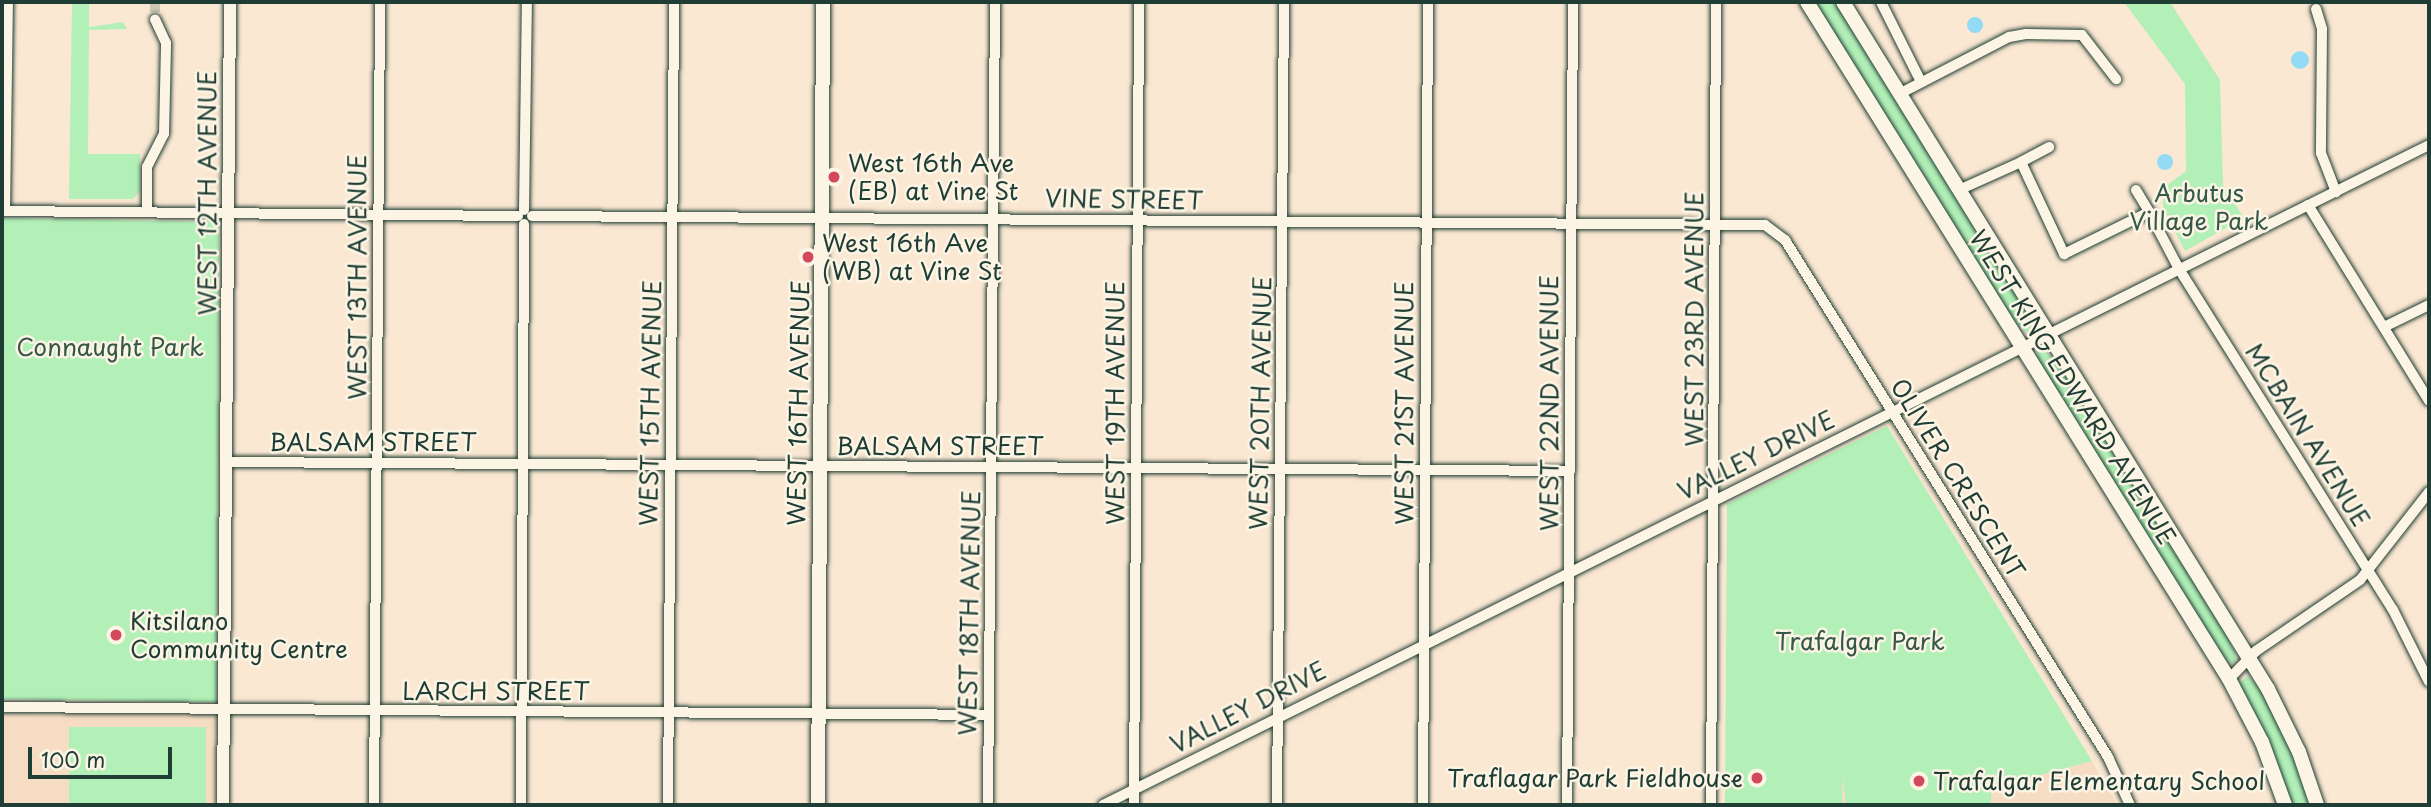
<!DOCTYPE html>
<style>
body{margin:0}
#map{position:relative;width:2431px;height:807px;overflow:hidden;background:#fbe8d3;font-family:"Playpen Sans",sans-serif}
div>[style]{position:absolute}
.built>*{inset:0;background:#f6dcc3}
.green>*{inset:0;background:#b2f0b7}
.water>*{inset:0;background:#93dbf4}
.round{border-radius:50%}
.minor-tunnel>*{height:10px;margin-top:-5px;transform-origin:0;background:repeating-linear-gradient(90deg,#cfc6b3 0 10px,transparent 0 15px)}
.roads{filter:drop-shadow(0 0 2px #1f3d34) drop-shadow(0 0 2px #1f3d34)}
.minor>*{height:10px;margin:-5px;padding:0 5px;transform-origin:5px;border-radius:5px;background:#fcf5e5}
.tertiary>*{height:12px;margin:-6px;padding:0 6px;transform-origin:6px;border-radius:6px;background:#fcf5e5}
.secondary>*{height:14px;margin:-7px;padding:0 7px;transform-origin:7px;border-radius:7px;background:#fcf5e5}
.dots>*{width:19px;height:19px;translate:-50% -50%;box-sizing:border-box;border:4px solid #fcf5e5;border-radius:50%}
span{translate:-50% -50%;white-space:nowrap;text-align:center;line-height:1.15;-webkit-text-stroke:5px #fcf5e5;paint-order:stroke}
.poi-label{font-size:24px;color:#1f3d34}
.left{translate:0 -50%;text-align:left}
.right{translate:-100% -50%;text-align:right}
.street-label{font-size:24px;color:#1f3d34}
.park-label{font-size:24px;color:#355848}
.frame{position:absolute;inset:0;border:4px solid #1f3d34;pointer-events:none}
.scale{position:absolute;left:28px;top:747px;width:144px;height:32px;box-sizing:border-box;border:4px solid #1f3d34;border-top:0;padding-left:9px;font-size:21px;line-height:24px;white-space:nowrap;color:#1f3d34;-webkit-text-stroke:5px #fcf5e5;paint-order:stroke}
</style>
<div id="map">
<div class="built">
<i style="clip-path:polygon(2px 713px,216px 714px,216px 805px,2px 805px)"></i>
<i style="clip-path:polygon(2092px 761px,2117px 805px,1842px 805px,1842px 776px,1991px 777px,2001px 785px)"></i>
</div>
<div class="green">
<i style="clip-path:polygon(72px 2px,89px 2px,89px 27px,123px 22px,127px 29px,89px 30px,88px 154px,140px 154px,140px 191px,133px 199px,69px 199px)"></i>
<i style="clip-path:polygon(1812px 2px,1836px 2px,1843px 14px,2022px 303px,2032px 326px,2031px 336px,2010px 318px)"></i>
<i style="clip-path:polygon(2124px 2px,2170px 2px,2220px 80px,2223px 185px,2244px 218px,2185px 251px,2163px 207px,2163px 188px,2186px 171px,2185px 84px)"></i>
<i style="clip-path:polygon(2px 218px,219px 222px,216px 702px,2px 699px)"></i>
<i style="clip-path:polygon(2040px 346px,2063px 368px,2223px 627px,2236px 655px,2235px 663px,2228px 663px,2051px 387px,2036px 355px)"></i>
<i style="clip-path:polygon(1887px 426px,2092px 761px,2000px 786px,1991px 777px,1991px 805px,1846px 805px,1843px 776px,1842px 805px,1725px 805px,1727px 504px)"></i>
<i style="clip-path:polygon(2248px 676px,2264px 694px,2290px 743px,2311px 805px,2291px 805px,2239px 683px)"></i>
<i style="clip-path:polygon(69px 727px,206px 727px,206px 805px,69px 805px)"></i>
</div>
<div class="water">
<i class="round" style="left:1967px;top:17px;width:16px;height:16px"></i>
<i class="round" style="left:2291px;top:51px;width:18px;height:18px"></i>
<i class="round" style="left:2157px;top:154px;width:16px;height:16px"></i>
</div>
<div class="minor-tunnel">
<i style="left:155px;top:2px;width:17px;rotate:90deg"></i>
</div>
<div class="roads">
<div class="minor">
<i style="left:1881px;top:2px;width:89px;rotate:63.4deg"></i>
<i style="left:2316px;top:9px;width:21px;rotate:73deg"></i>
<i style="left:2322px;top:29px;width:124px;rotate:90.5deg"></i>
<i style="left:2321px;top:153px;width:42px;rotate:69deg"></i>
<i style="left:1901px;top:93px;width:122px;rotate:-27.4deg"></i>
<i style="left:2009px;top:37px;width:17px;rotate:-10deg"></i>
<i style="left:2026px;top:34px;width:56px;rotate:1deg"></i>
<i style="left:2082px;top:35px;width:56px;rotate:52.3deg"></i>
<i style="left:2021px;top:162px;width:32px;rotate:-28deg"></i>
<i style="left:1961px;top:189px;width:66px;rotate:-24.2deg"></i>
<i style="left:2021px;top:162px;width:102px;rotate:64.9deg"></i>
<i style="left:2064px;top:254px;width:95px;rotate:-26.3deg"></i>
<i style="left:2149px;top:212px;width:64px;rotate:62.2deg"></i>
<i style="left:2179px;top:269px;width:403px;rotate:57.9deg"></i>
<i style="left:2393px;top:610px;width:80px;rotate:63.4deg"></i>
<i style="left:2136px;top:190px;width:26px;rotate:59deg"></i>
<i style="left:2308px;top:205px;width:230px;rotate:58.3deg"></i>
<i style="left:524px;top:210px;width:208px;rotate:-89.2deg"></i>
<i style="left:2px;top:211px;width:516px;rotate:0.56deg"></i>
<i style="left:5px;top:211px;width:209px;rotate:-89.2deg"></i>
<i style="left:147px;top:212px;width:45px;rotate:-90deg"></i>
<i style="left:147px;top:167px;width:37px;rotate:-63deg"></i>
<i style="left:164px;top:134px;width:91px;rotate:-88.7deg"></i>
<i style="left:166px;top:43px;width:26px;rotate:-115deg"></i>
<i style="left:532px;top:216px;width:1233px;rotate:0.42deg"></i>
<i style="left:1765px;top:225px;width:25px;rotate:37deg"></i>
<i style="left:1785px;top:240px;width:610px;rotate:58deg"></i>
<i style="left:2108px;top:757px;width:53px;rotate:65.4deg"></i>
<i style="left:2384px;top:327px;width:50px;rotate:-26.1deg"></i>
<i style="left:227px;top:462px;width:1343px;rotate:0.38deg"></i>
<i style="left:2229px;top:679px;width:39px;rotate:-46deg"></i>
<i style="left:2256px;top:651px;width:126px;rotate:-34.3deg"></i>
<i style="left:2360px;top:580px;width:112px;rotate:-51.9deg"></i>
<i style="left:2px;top:707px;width:987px;rotate:0.46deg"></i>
<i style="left:374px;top:805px;width:803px;rotate:-89.57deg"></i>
<i style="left:521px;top:805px;width:581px;rotate:-89.7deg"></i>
<i style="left:668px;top:805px;width:803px;rotate:-89.57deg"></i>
<i style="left:988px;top:805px;width:803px;rotate:-89.5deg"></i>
<i style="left:1103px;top:805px;width:1481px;rotate:-26.46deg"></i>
<i style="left:1134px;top:805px;width:803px;rotate:-89.64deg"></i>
<i style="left:1277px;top:805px;width:803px;rotate:-89.5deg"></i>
<i style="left:1423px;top:805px;width:803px;rotate:-89.64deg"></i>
<i style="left:1567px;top:805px;width:803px;rotate:-89.57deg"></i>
<i style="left:1711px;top:805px;width:803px;rotate:-89.64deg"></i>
</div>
<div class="tertiary">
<i style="left:223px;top:805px;width:803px;rotate:-89.5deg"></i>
</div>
<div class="secondary">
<i style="left:1807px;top:2px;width:798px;rotate:58.06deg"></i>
<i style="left:2229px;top:679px;width:71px;rotate:62.4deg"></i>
<i style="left:2262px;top:742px;width:67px;rotate:69.9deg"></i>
<i style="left:1843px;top:2px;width:808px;rotate:58.26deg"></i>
<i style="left:2268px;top:689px;width:70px;rotate:63.8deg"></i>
<i style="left:2299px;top:752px;width:56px;rotate:71.2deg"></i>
<i style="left:818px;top:805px;width:803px;rotate:-89.64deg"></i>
</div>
</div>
<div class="dots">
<i style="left:834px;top:177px;background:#d1495b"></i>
<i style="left:808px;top:257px;background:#d1495b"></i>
<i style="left:116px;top:635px;background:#d1495b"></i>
<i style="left:1757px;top:778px;background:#d1495b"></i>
<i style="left:1919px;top:781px;background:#d1495b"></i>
</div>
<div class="poi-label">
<span class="left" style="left:848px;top:177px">West 16th Ave<br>(EB) at Vine St</span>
<span class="left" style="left:822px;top:257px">West 16th Ave<br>(WB) at Vine St</span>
<span class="left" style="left:130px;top:635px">Kitsilano<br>Community Centre</span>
<span class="right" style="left:1743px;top:778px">Traflagar Park Fieldhouse</span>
<span class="left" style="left:1933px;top:781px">Trafalgar Elementary School</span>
</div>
<div class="street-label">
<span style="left:207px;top:193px;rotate:-90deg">WEST 12TH AVENUE</span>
<span style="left:1124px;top:199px;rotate:1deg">VINE STREET</span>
<span style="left:357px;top:277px;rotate:-90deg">WEST 13TH AVENUE</span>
<span style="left:1694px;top:319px;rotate:-90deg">WEST 23RD AVENUE</span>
<span style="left:2073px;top:387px;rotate:58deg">WEST KING EDWARD AVENUE</span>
<span style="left:650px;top:403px;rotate:-89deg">WEST 15TH AVENUE</span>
<span style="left:798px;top:403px;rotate:-89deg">WEST 16TH AVENUE</span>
<span style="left:1115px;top:403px;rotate:-90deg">WEST 19TH AVENUE</span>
<span style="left:1260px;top:403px;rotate:-89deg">WEST 20TH AVENUE</span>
<span style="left:1404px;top:403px;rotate:-90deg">WEST 21ST AVENUE</span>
<span style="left:1549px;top:403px;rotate:-90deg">WEST 22ND AVENUE</span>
<span style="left:2308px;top:435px;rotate:58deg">MCBAIN AVENUE</span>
<span style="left:373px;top:442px">BALSAM STREET</span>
<span style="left:940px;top:446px">BALSAM STREET</span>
<span style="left:1756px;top:455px;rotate:-26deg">VALLEY DRIVE</span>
<span style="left:1958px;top:478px;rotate:58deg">OLIVER CRESCENT</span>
<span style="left:969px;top:613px;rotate:-89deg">WEST 18TH AVENUE</span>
<span style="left:496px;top:691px">LARCH STREET</span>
<span style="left:1248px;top:707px;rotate:-27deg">VALLEY DRIVE</span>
</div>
<div class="park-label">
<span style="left:2199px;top:207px">Arbutus<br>Village Park</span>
<span style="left:110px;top:347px">Connaught Park</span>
<span style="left:1860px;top:641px">Trafalgar Park</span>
</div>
<div class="frame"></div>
<div class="scale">100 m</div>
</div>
